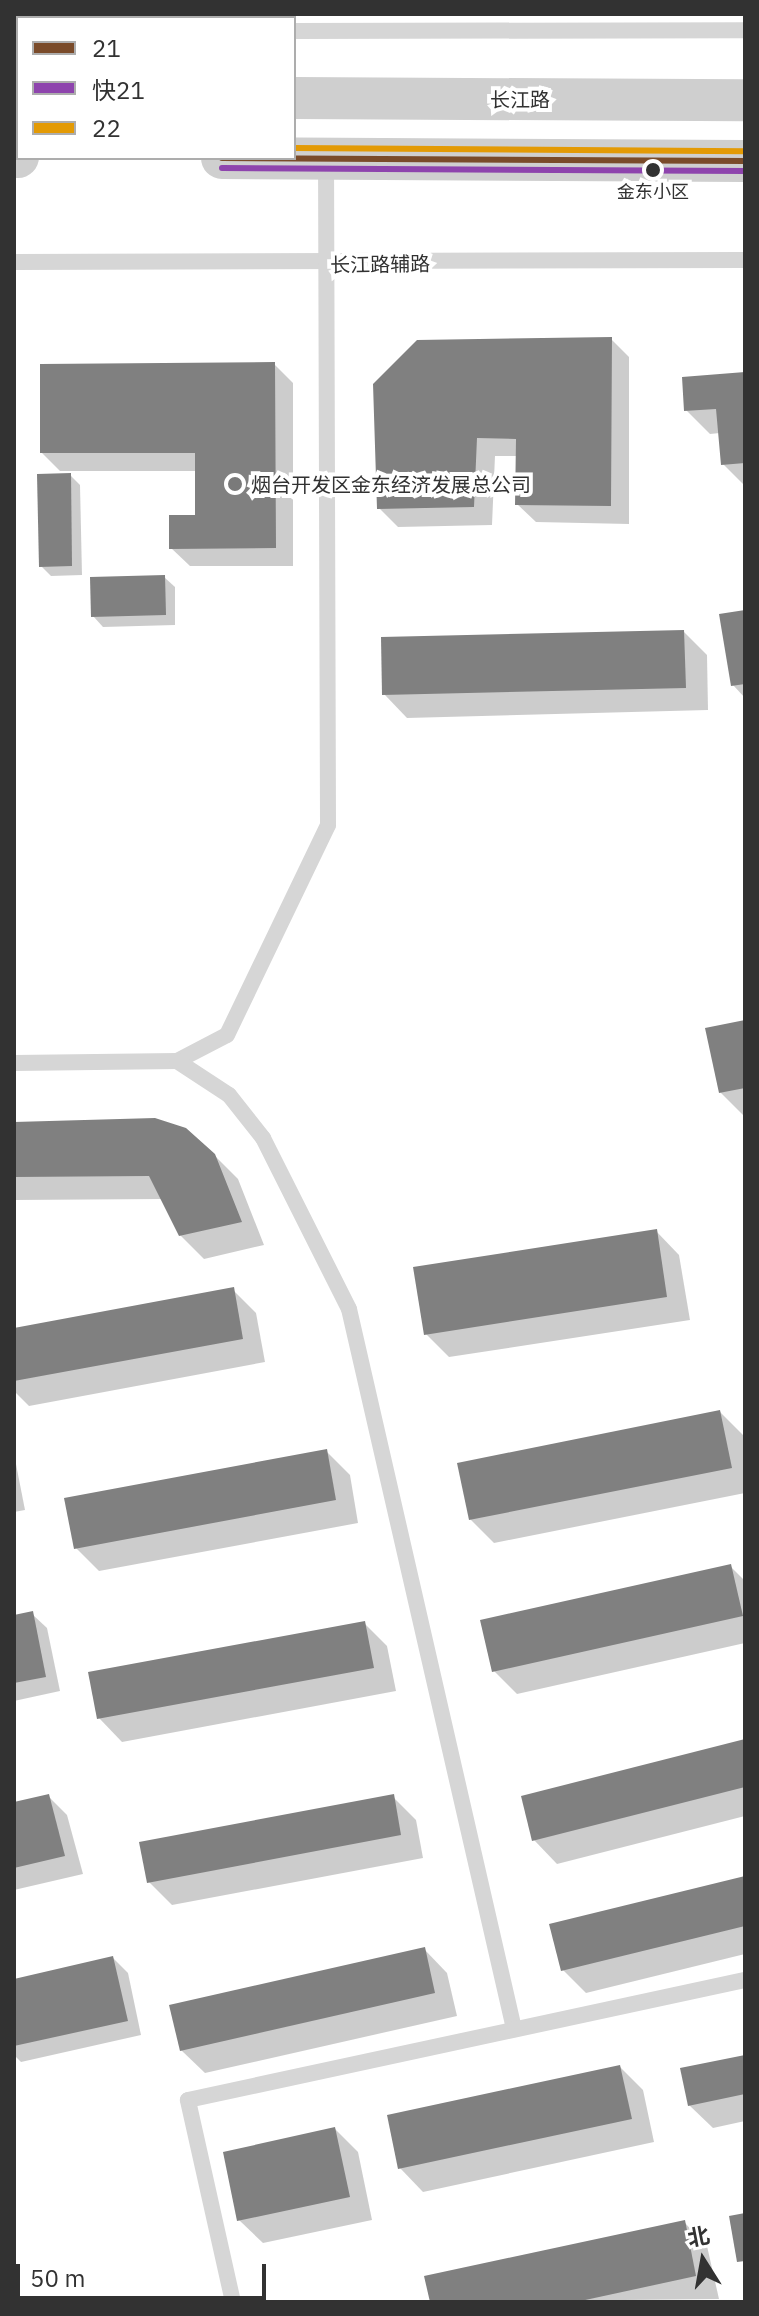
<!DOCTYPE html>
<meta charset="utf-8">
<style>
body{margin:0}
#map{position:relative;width:759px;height:2316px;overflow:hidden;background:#fff;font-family:"IBM Plex Sans","Noto Sans SC",sans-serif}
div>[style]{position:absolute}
.shadow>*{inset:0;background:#0003}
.building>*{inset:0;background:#808080}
.lane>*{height:16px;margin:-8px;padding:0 8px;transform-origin:8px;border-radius:8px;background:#d6d6d6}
.secondary>*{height:42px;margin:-21px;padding:0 21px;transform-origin:21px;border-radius:21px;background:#cfcfcf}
.bus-1>*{height:6px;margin:-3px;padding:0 3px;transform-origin:3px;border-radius:3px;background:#7a4b2a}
.bus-2>*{height:6px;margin:-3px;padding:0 3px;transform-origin:3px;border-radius:3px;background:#8e44ad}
.bus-3>*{height:6px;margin:-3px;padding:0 3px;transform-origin:3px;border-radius:3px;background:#e39a05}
.dots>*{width:22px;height:22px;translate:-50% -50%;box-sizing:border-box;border:4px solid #fff;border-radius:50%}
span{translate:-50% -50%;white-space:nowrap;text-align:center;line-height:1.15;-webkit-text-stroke:8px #fff;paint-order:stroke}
.bus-label{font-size:18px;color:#323232}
.street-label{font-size:20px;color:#323232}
.poi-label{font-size:20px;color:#323232}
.left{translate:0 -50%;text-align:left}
.frame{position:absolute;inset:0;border:16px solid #323232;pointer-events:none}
.legend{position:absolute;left:16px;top:16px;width:280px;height:144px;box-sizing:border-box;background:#fff;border:2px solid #adadad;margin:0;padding:10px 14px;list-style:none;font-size:24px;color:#323232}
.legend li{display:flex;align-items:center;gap:16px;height:40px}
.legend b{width:40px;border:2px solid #adadad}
.north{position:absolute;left:663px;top:2220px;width:80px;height:80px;-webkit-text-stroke:6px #fff;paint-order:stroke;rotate:349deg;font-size:22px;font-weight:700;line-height:32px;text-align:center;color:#323232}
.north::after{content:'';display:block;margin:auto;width:28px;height:36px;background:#323232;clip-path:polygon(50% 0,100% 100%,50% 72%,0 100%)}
.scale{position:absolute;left:16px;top:2264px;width:250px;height:36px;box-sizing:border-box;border:4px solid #323232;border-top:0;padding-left:10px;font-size:24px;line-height:28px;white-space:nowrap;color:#323232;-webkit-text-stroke:6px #fff;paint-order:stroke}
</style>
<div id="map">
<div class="shadow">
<i style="clip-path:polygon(611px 339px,629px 357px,629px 524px,536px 522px,517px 504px,518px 456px,495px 456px,492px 525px,398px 527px,379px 508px)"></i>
<i style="clip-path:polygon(274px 364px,293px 383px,293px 566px,190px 566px,171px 548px,197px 517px,197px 471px,60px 471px,42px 453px)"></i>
<i style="clip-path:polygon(745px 374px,745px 486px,723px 464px,720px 433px,710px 434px,686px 410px)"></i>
<i style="clip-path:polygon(70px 475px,80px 485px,82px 575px,51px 576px,41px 566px)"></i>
<i style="clip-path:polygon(164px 577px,175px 587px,175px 625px,103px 627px,93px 616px)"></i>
<i style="clip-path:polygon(745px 612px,745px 698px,733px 685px)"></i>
<i style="clip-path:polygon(684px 632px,707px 655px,708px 710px,407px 718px,384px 694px)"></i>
<i style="clip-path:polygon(745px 1022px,745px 1115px,744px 1116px,720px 1092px)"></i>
<i style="clip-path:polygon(14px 1124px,214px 1155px,238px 1179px,264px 1245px,204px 1259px,180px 1235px,163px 1199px,14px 1200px)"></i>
<i style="clip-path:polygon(656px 1231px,679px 1255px,690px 1320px,449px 1357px,426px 1334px)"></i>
<i style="clip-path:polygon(233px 1290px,256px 1313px,265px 1362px,29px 1406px,14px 1391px,14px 1330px)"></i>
<i style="clip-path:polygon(720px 1412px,743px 1435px,745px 1493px,494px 1543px,470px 1519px)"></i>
<i style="clip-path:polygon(326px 1451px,350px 1475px,358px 1523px,99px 1571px,76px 1548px)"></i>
<i style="clip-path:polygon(14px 1454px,25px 1510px,14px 1512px)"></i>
<i style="clip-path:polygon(730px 1566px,745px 1581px,745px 1643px,517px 1694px,494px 1671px)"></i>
<i style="clip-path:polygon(32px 1614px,47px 1628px,60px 1691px,14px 1701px,14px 1617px)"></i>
<i style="clip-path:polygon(364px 1623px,387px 1646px,396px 1691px,122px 1742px,99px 1718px)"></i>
<i style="clip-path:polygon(745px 1741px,745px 1816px,557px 1864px,534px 1840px)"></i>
<i style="clip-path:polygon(48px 1796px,67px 1815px,83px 1874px,14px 1890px,14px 1804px)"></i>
<i style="clip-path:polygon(393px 1797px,416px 1820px,423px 1858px,172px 1905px,149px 1882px)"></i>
<i style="clip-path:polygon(745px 1878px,745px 1954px,586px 1993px,563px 1970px)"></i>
<i style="clip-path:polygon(424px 1949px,447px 1973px,457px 2016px,205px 2073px,181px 2050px)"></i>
<i style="clip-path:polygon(113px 1958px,128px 1973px,141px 2035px,21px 2062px,14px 2055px,14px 1981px)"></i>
<i style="clip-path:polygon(745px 2057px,745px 2121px,713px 2128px,689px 2105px)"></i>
<i style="clip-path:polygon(620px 2067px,643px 2090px,654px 2142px,423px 2192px,400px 2168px)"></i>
<i style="clip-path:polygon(335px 2129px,358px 2152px,372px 2220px,263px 2243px,239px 2220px)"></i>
<i style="clip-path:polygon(684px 2222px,707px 2246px,719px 2299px,432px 2302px)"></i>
</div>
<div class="building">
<i style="clip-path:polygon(612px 337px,611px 506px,515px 505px,516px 439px,477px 438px,474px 507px,377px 509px,373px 384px,417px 340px)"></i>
<i style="clip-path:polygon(275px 362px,276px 548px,169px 549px,169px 515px,195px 515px,195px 453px,40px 453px,40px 364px)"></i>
<i style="clip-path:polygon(745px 372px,745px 463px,721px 465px,716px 409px,684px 411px,682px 377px)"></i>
<i style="clip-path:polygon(71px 473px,72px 566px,39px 567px,37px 474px)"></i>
<i style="clip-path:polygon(165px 575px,166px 615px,91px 617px,90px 577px)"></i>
<i style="clip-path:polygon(745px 610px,745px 684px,731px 686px,719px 614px)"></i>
<i style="clip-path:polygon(684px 630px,686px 688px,382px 695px,381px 637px)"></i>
<i style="clip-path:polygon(745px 1020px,745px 1088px,719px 1093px,705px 1028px)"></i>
<i style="clip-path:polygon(155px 1118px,186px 1128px,215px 1154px,242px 1222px,179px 1236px,149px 1176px,14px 1177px,14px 1122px)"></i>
<i style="clip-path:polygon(657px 1229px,667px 1297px,424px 1335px,413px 1267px)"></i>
<i style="clip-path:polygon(234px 1287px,243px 1339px,14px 1381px,14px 1328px)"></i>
<i style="clip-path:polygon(720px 1410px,732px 1468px,469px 1520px,457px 1463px)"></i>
<i style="clip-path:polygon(327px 1449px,336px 1500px,74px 1549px,64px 1498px)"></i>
<i style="clip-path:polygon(731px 1564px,743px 1616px,492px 1672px,480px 1620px)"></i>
<i style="clip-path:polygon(33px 1611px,46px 1677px,14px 1683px,14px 1615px)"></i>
<i style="clip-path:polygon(365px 1621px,374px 1668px,97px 1719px,88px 1672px)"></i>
<i style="clip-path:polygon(745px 1739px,745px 1787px,532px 1841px,521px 1796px)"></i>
<i style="clip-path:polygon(49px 1794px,65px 1856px,14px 1868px,14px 1802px)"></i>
<i style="clip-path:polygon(394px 1794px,401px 1835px,147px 1883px,139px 1842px)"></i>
<i style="clip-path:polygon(745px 1876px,745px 1926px,561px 1971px,549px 1924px)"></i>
<i style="clip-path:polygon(425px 1947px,435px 1993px,180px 2051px,169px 2005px)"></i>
<i style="clip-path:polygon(113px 1956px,128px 2021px,14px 2046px,14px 1979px)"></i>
<i style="clip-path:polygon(745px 2055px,745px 2094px,688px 2106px,680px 2068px)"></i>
<i style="clip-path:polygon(620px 2065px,632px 2119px,398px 2169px,387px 2115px)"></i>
<i style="clip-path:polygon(335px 2127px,350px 2197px,237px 2221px,223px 2152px)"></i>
<i style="clip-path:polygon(745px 2213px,745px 2261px,737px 2262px,729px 2216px)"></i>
<i style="clip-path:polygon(685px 2220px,696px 2276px,576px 2302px,430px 2302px,424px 2276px)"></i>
</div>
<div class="lane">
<i style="left:294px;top:31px;width:451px;rotate:-0.1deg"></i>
<i style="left:14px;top:32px;width:4px"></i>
<i style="left:14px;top:262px;width:731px;rotate:-0.16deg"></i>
<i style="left:177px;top:1061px;width:56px;rotate:-27.5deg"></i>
<i style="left:227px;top:1035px;width:233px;rotate:-64.3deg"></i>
<i style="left:328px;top:825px;width:665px;rotate:-90.17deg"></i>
<i style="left:14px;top:1063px;width:163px;rotate:-0.7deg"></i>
<i style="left:177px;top:1061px;width:62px;rotate:33.2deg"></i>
<i style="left:229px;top:1095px;width:55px;rotate:51.7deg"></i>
<i style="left:263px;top:1138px;width:191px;rotate:63.3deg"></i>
<i style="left:349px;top:1309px;width:739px;rotate:77.09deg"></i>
<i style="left:233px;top:2302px;width:207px;rotate:-102.6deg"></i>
<i style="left:188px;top:2100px;width:570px;rotate:-12.16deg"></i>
</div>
<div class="secondary">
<i style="left:14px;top:97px;width:4px"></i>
<i style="left:294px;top:98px;width:451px;rotate:0.3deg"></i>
<i style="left:14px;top:157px;width:4px"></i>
<i style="left:222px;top:158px;width:523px;rotate:0.33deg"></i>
</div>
<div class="bus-1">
<i style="left:222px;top:158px;width:523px;rotate:0.33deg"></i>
</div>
<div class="bus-2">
<i style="left:222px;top:168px;width:523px;rotate:0.33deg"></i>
</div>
<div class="bus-3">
<i style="left:294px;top:148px;width:451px;rotate:0.4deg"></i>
</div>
<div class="dots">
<i style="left:653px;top:170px;background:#323232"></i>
<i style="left:235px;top:484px;background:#7a7a7a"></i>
</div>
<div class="bus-label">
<span style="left:653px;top:192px">金东小区</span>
</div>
<div class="street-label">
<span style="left:520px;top:99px">长江路</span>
<span style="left:380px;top:264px;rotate:-1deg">长江路辅路</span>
</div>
<div class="poi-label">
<span class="left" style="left:251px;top:484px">烟台开发区金东经济发展总公司</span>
</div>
<div class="frame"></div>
<ul class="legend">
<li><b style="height:10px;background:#7a4b2a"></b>21</li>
<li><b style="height:10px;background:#8e44ad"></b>快21</li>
<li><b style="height:10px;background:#e39a05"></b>22</li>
</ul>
<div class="north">北</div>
<div class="scale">50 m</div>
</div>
